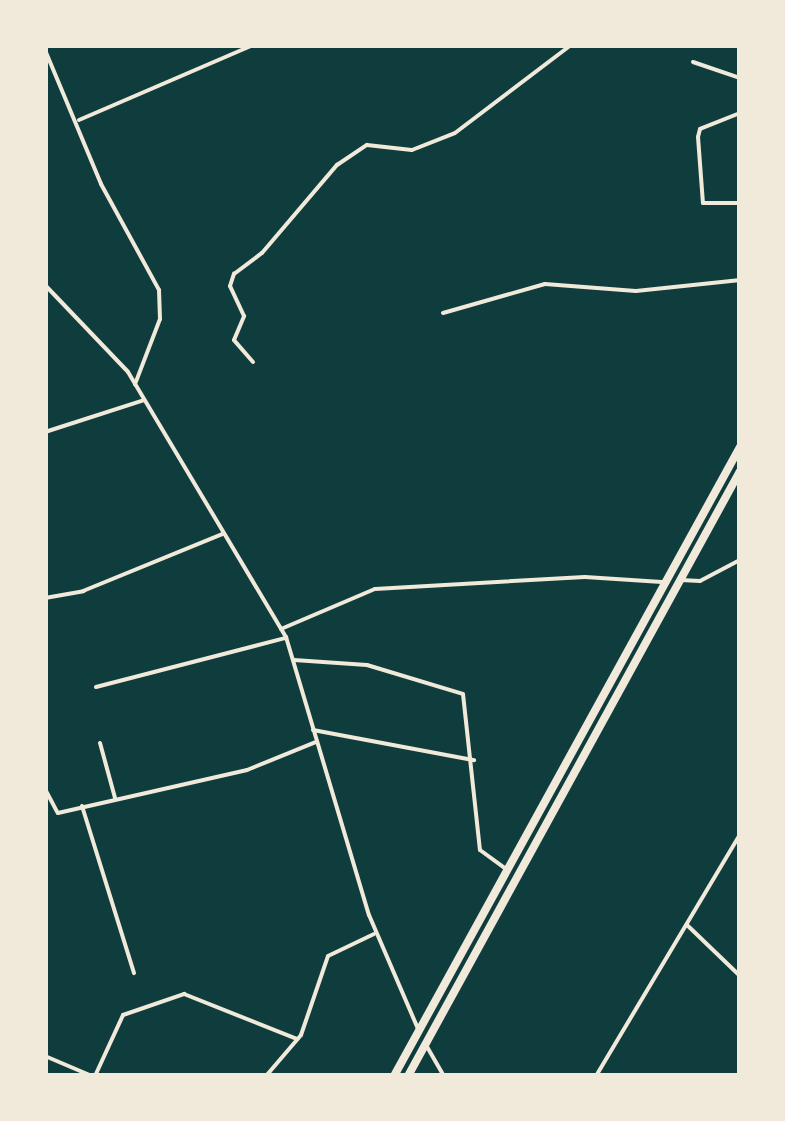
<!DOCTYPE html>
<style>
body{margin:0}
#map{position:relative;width:785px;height:1121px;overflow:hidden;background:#0f3d3e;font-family:"Varela Round",sans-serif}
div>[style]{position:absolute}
.minor>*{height:4px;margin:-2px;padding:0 2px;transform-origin:2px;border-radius:2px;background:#f1e9da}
.trunk>*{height:8px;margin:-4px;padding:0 4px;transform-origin:4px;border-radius:4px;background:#f1e9da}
span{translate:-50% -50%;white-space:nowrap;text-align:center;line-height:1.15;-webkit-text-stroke:8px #f1e9da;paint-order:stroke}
.frame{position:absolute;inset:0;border:48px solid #f1e9da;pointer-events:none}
</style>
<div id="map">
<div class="minor">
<i style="left:45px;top:50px;width:145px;rotate:67.3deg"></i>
<i style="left:101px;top:184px;width:121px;rotate:61.3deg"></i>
<i style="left:159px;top:290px;width:29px;rotate:88deg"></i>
<i style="left:160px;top:319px;width:70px;rotate:111deg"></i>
<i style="left:693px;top:62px;width:50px;rotate:18.8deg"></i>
<i style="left:740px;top:113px;width:43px;rotate:158.2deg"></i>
<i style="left:700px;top:129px;width:8px;rotate:104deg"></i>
<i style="left:698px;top:137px;width:66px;rotate:85.7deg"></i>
<i style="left:703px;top:203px;width:37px"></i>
<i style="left:79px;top:120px;width:189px;rotate:-23.3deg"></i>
<i style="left:45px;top:285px;width:120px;rotate:46.3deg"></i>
<i style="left:128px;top:372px;width:309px;rotate:59.2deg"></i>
<i style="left:286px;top:637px;width:290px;rotate:73.4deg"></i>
<i style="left:369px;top:915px;width:124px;rotate:66.7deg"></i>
<i style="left:443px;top:313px;width:106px;rotate:-15.9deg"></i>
<i style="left:545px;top:284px;width:91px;rotate:4.4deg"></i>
<i style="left:636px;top:291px;width:105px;rotate:-6deg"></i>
<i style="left:253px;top:362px;width:29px;rotate:-131deg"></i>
<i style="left:234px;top:340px;width:26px;rotate:-67deg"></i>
<i style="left:244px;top:316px;width:33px;rotate:-115deg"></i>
<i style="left:230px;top:286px;width:13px;rotate:-72deg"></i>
<i style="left:234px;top:274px;width:35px;rotate:-37deg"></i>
<i style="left:262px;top:253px;width:116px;rotate:-49.6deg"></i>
<i style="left:337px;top:165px;width:36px;rotate:-34deg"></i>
<i style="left:367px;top:145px;width:45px;rotate:6.3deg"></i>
<i style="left:412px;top:150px;width:46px;rotate:-21.6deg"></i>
<i style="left:455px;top:133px;width:146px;rotate:-37.2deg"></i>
<i style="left:45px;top:432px;width:104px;rotate:-17.9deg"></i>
<i style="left:681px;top:580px;width:19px;rotate:3deg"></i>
<i style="left:700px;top:581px;width:45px;rotate:-27.7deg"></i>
<i style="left:45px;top:598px;width:39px;rotate:-10deg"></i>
<i style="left:83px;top:591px;width:151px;rotate:-22.2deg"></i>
<i style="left:281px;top:629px;width:102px;rotate:-23.1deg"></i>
<i style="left:375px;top:589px;width:210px;rotate:-3.3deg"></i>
<i style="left:585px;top:577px;width:77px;rotate:3.7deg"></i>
<i style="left:294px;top:660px;width:73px;rotate:3.9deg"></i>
<i style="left:367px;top:665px;width:100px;rotate:16.8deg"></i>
<i style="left:463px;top:694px;width:157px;rotate:83.8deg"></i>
<i style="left:480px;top:850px;width:32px;rotate:36deg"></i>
<i style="left:96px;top:687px;width:195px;rotate:-14.5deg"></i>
<i style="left:313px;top:730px;width:164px;rotate:10.6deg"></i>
<i style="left:100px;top:743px;width:57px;rotate:74.7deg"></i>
<i style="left:45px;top:789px;width:27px;rotate:62deg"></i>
<i style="left:58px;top:813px;width:194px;rotate:-12.8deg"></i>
<i style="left:247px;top:770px;width:74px;rotate:-22.1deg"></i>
<i style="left:82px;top:806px;width:175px;rotate:72.7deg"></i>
<i style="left:687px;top:925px;width:74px;rotate:43.9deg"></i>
<i style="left:426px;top:1045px;width:36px;rotate:60deg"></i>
<i style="left:45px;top:1056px;width:51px;rotate:23.1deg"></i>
<i style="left:95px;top:1076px;width:67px;rotate:-65.3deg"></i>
<i style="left:123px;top:1015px;width:65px;rotate:-19deg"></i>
<i style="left:184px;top:994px;width:122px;rotate:21.7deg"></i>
<i style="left:266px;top:1076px;width:54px;rotate:-49.5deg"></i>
<i style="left:301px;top:1035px;width:83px;rotate:-71.1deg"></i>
<i style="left:328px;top:956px;width:51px;rotate:-25.6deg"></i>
<i style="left:596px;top:1076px;width:282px;rotate:-59.2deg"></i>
</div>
<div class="trunk">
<i style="left:394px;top:1076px;width:718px;rotate:-61.19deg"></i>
<i style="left:408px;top:1076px;width:690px;rotate:-61.24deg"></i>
</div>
<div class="frame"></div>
</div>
